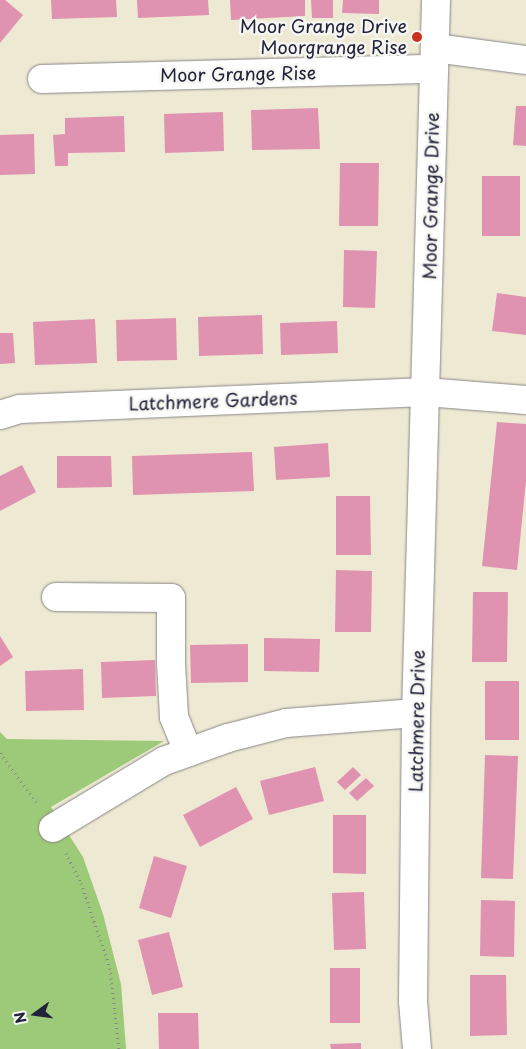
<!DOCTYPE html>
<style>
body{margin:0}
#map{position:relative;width:526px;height:1049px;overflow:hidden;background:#eee9d3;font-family:"Playpen Sans",sans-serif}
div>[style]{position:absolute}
.green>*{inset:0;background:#9cca78}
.building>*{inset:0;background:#e092b1}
.path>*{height:3px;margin-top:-1.5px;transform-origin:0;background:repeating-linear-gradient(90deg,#888687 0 1px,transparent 0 5px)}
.roads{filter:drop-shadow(0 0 1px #888687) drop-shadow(0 0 1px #888687)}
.minor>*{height:28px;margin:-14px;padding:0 14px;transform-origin:14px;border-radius:14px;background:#fff}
.dots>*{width:14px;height:14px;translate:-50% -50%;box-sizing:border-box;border:2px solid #f6f6f2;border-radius:50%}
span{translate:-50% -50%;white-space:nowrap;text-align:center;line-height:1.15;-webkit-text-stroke:5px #f6f6f2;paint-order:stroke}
.poi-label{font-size:18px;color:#22223b}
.right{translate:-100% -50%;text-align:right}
.street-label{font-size:18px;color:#22223b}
.north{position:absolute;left:10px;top:989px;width:50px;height:50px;-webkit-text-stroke:4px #f6f6f2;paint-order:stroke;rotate:256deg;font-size:14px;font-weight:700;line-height:20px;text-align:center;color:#22223b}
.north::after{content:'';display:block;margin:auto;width:18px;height:22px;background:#22223b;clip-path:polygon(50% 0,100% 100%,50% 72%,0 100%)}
</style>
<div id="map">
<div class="green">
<i style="clip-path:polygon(0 732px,7px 739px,164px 741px,51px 807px,83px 857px,103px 914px,121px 984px,126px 1049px,0 1049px)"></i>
</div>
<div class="building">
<i style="clip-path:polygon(0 0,5px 0,23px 15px,0 43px)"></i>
<i style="clip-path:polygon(51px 0,116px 0,117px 17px,52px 19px)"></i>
<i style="clip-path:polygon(137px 0,208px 0,209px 15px,138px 18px)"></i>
<i style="clip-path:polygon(230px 0,305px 0,305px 16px,231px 20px)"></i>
<i style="clip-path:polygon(311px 0,333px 0,333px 18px,312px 18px)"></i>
<i style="clip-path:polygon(343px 0,379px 0,379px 14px,342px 13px)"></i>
<i style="clip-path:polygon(516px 106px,526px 106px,526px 146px,513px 145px)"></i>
<i style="clip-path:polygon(318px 108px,320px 149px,252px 150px,251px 110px)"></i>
<i style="clip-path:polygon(223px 112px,224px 151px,165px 153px,164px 114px)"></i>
<i style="clip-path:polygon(124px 116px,125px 152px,68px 153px,68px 166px,55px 166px,53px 135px,65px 134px,65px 118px)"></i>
<i style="clip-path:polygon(34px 134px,35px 174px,0 175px,0 135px)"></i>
<i style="clip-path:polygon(340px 163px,379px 163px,378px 226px,339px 226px)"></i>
<i style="clip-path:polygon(482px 176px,520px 176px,520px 236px,482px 236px)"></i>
<i style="clip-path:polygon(344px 250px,377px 251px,375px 308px,343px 307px)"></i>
<i style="clip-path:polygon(497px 293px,526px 297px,526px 335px,492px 331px)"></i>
<i style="clip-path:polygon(262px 315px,263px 354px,199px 356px,198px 317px)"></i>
<i style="clip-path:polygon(176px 318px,177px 360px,117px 361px,116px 320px)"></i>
<i style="clip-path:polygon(95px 319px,97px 363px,35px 365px,33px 322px)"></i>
<i style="clip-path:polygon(337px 321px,338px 353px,281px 355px,280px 323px)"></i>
<i style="clip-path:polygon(0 333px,13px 333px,15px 363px,0 364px)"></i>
<i style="clip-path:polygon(497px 422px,526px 424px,526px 481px,517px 570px,482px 566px)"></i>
<i style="clip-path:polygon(328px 443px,330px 477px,276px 480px,274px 447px)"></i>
<i style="clip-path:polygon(252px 452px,254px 491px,133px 495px,132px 456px)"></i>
<i style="clip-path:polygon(57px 456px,111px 456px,112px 487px,57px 488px)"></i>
<i style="clip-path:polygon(22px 465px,36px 492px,0 511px,0 476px)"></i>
<i style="clip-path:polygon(336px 496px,370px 496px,371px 555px,336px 555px)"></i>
<i style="clip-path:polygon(336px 570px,372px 571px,371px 632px,335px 632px)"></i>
<i style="clip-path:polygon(473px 592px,508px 592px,507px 662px,472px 662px)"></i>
<i style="clip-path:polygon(0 636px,13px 657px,0 666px)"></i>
<i style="clip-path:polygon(264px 638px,320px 639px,319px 672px,264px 671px)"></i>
<i style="clip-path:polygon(248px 644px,248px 682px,191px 683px,190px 645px)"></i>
<i style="clip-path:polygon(155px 660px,156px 696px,102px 698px,101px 662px)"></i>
<i style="clip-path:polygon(83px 669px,84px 710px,26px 711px,25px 671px)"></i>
<i style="clip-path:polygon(485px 681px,519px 681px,519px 740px,485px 740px)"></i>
<i style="clip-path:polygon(485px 755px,518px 756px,513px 879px,481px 878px)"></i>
<i style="clip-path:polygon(315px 767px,324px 801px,269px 815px,260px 781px)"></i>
<i style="clip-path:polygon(353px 767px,361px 775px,345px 790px,337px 782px)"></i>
<i style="clip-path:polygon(366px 778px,374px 786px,357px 801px,349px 793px)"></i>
<i style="clip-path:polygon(236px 787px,253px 819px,200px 847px,183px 815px)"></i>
<i style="clip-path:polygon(333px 815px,366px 815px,366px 874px,333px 873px)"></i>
<i style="clip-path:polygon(154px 856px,187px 866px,171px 918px,139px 908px)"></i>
<i style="clip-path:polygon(364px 892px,366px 949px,334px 950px,332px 893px)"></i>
<i style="clip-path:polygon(481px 900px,515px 901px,514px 957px,480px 956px)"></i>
<i style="clip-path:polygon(169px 932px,183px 987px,152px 995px,138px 940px)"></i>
<i style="clip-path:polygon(330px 968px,360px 968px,360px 1023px,330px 1023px)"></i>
<i style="clip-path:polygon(470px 975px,506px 975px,507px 1035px,470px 1036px)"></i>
<i style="clip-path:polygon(158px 1013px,198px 1013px,199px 1049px,159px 1049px)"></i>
<i style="clip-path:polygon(361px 1043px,361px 1049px,331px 1049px,330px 1044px)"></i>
</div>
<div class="path">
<i style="left:0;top:753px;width:64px;rotate:53.8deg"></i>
<i style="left:66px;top:853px;width:34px;rotate:63deg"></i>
<i style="left:81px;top:883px;width:90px;rotate:71.2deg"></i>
<i style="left:110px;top:968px;width:81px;rotate:83.7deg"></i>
</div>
<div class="roads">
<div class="minor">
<i style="left:435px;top:48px;width:92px;rotate:7.5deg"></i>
<i style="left:42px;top:79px;width:392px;rotate:-1.5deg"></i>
<i style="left:0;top:415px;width:21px;rotate:-17deg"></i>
<i style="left:20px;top:409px;width:406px;rotate:-2.4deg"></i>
<i style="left:426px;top:392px;width:100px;rotate:4.6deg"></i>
<i style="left:56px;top:597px;width:115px;rotate:0.5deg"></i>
<i style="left:171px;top:598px;width:65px;rotate:90deg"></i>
<i style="left:171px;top:663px;width:54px;rotate:86.8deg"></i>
<i style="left:174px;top:717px;width:38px;rotate:68deg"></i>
<i style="left:53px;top:828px;width:130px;rotate:-31.1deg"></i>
<i style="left:164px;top:761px;width:68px;rotate:-19.8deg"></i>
<i style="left:228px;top:738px;width:60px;rotate:-14.5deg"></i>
<i style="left:286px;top:723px;width:130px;rotate:-4.4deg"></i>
<i style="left:417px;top:1049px;width:48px;rotate:-94.8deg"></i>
<i style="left:413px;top:1001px;width:288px;rotate:-89.4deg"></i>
<i style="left:416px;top:713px;width:713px;rotate:-88.39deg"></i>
</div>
</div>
<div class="dots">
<i style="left:417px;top:37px;background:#c8321e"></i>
</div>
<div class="poi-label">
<span class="right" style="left:407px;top:37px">Moor Grange Drive<br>Moorgrange Rise</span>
</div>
<div class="street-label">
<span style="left:238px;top:74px;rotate:-1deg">Moor Grange Rise</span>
<span style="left:431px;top:196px;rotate:-89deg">Moor Grange Drive</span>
<span style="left:213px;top:401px;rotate:-2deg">Latchmere Gardens</span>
<span style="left:417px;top:721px;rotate:-89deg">Latchmere Drive</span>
</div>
<div class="north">N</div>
</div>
